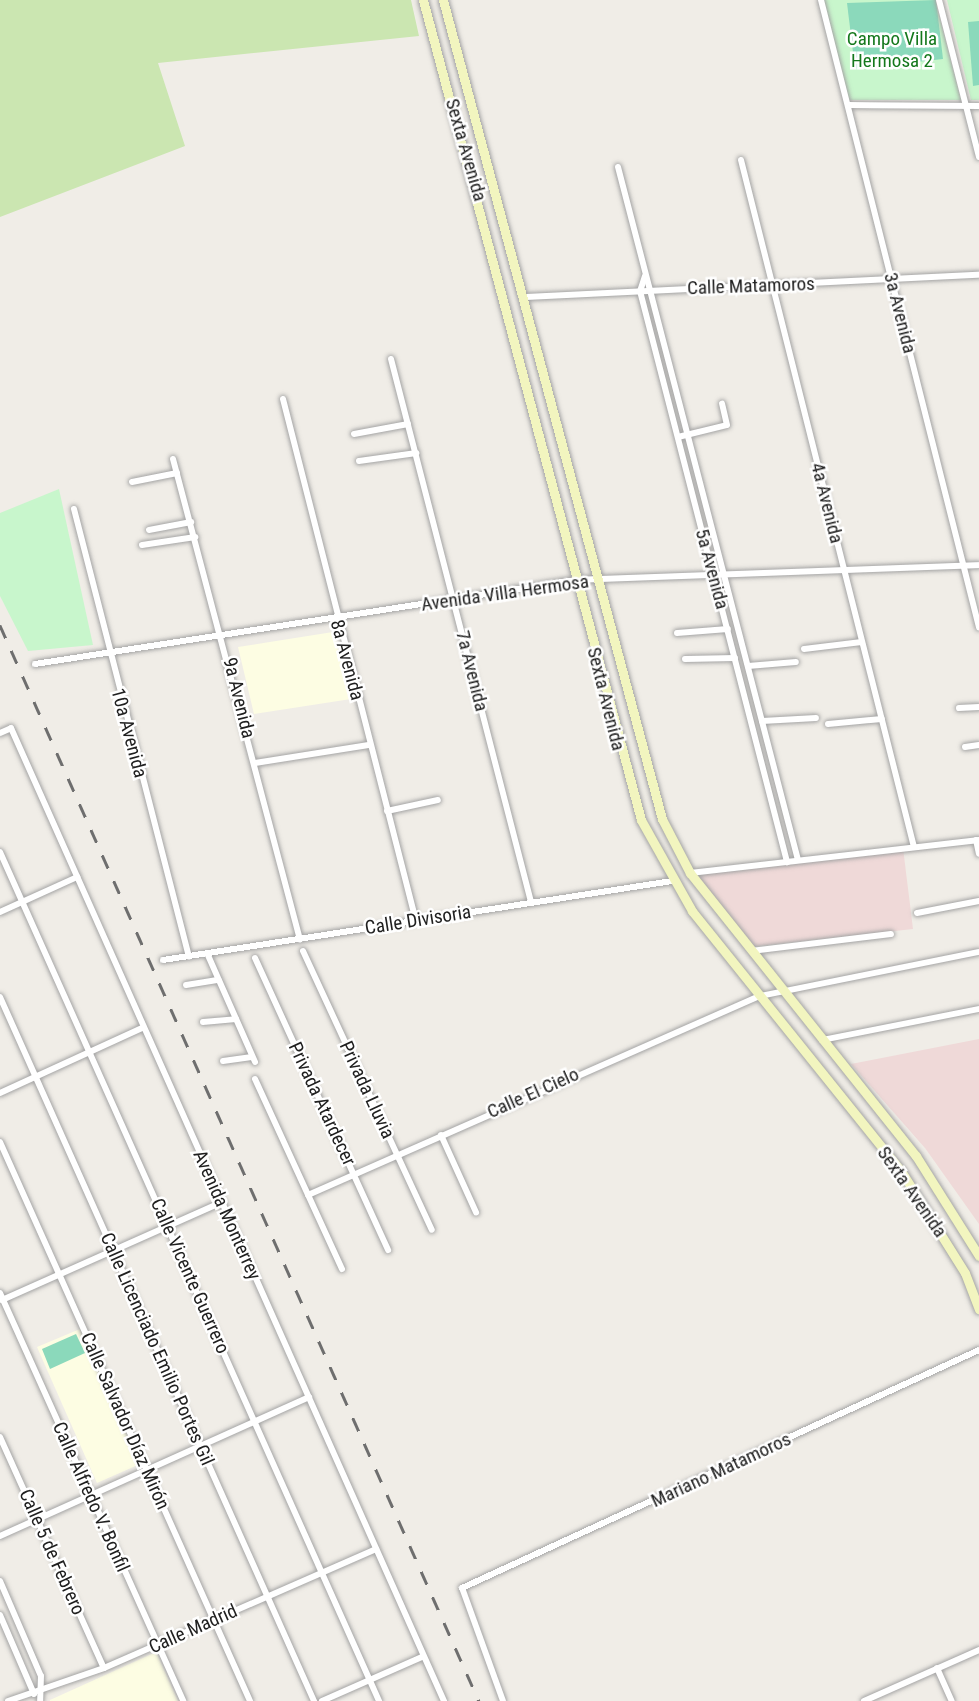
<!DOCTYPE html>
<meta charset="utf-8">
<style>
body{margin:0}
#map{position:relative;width:979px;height:1701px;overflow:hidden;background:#f0ede7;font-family:"Roboto Condensed",sans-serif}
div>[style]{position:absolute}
.commercial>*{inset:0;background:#efd9d8}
.education>*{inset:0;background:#fdfde3}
.grass>*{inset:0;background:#cbe6b1}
.park>*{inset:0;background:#c8f6cc}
.pitch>*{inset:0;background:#8bd9bb}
.roads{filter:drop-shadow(0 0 2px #a4a4a4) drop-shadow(0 0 2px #a4a4a4)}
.minor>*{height:6px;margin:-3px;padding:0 3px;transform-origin:3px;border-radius:3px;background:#fff}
.secondary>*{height:9px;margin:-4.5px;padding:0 4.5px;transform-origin:4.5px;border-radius:4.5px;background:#f2f5bf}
.rail>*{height:2.5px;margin-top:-1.25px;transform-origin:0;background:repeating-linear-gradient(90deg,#6e6e6e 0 14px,transparent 0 28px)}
span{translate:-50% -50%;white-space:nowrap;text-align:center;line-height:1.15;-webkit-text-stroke:5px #fff;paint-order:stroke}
.park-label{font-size:19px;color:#14781c}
.street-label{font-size:19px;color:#202020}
</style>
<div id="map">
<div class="commercial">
<i style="clip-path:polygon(903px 848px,913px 929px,749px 947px,690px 873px)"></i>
<i style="clip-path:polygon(979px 1039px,979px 1224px,925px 1148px,851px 1064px)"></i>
</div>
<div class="education">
<i style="clip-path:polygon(333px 632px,351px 699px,254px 714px,238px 647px)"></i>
<i style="clip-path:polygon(80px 1329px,140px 1464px,97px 1483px,37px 1347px)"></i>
<i style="clip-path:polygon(156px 1652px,178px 1701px,50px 1701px,50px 1700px)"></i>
</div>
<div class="grass">
<i style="clip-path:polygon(0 0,411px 0,419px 36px,158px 63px,185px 146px,0 217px)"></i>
</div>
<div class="park">
<i style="clip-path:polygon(822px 0,935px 0,961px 100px,849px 100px)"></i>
<i style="clip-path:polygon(947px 0,979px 0,979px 100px,971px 100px)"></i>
<i style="clip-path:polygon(59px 489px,93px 645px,28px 651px,0 596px,0 513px)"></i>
</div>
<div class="pitch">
<i style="clip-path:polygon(936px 0,943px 59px,855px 69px,847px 3px)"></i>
<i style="clip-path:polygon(979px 21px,979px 85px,973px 86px,968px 22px)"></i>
<i style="clip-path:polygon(76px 1334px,85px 1353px,50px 1369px,42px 1349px)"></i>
</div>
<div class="roads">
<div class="minor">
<i style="left:821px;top:0;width:647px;rotate:75.86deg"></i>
<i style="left:939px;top:0;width:162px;rotate:75.7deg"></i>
<i style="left:848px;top:105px;width:131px;rotate:0.4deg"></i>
<i style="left:741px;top:160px;width:708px;rotate:75.87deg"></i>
<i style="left:618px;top:167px;width:716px;rotate:75.44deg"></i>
<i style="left:645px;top:276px;width:16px;rotate:108deg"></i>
<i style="left:640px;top:291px;width:590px;rotate:75.56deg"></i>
<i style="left:524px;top:297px;width:456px;rotate:-2.8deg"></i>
<i style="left:391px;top:359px;width:561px;rotate:75.54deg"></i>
<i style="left:283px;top:399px;width:539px;rotate:75.71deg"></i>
<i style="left:354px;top:434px;width:55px;rotate:-10.5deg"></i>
<i style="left:678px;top:437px;width:50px;rotate:-13.8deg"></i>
<i style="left:727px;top:425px;width:22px;rotate:-103deg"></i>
<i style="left:173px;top:459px;width:497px;rotate:75.2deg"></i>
<i style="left:359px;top:461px;width:58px;rotate:-8deg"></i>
<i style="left:132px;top:482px;width:46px;rotate:-11.3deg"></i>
<i style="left:74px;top:509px;width:462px;rotate:75.6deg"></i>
<i style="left:149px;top:530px;width:43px;rotate:-10.8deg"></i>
<i style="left:142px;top:545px;width:54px;rotate:-8.6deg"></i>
<i style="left:677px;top:633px;width:51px;rotate:-4.5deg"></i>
<i style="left:804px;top:649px;width:58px;rotate:-6.9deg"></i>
<i style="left:685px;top:659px;width:50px;rotate:-1.1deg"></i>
<i style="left:35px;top:664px;width:547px;rotate:-8.83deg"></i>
<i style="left:576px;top:580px;width:403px;rotate:-2.1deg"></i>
<i style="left:748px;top:666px;width:48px;rotate:-4.8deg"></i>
<i style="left:959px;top:708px;width:20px;rotate:-3deg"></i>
<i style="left:762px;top:721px;width:54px;rotate:-3.2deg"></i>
<i style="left:828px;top:724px;width:54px;rotate:-5.3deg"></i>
<i style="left:0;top:733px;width:12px;rotate:-24deg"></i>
<i style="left:11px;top:728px;width:1065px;rotate:66.01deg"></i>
<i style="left:965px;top:747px;width:14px;rotate:-8deg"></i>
<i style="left:255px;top:763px;width:115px;rotate:-9deg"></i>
<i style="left:387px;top:811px;width:52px;rotate:-12.2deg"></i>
<i style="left:976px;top:840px;width:14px;rotate:78deg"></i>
<i style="left:0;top:852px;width:930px;rotate:65.94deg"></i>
<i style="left:690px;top:873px;width:291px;rotate:-6.5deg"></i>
<i style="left:0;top:912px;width:85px;rotate:-24.4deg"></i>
<i style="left:917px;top:913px;width:63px;rotate:-11deg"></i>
<i style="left:303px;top:951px;width:307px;rotate:65.2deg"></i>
<i style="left:751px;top:951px;width:141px;rotate:-6.9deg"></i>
<i style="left:207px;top:953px;width:119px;rotate:66.2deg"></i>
<i style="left:255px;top:958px;width:321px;rotate:65.5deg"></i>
<i style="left:163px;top:960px;width:515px;rotate:-8.82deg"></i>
<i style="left:186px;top:985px;width:33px;rotate:-9deg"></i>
<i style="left:0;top:997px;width:771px;rotate:65.96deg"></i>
<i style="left:203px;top:1022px;width:33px;rotate:-5deg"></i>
<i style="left:822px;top:1040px;width:160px;rotate:-11.2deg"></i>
<i style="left:223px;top:1061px;width:29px;rotate:-8deg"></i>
<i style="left:255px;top:1079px;width:209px;rotate:65.4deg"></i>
<i style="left:0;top:1093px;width:158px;rotate:-24.6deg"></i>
<i style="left:441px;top:1135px;width:85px;rotate:65.6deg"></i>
<i style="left:0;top:1142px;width:612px;rotate:65.9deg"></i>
<i style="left:308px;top:1195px;width:494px;rotate:-23.8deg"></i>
<i style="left:760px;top:996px;width:223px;rotate:-11.4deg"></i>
<i style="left:0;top:1293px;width:447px;rotate:65.8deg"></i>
<i style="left:2px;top:1300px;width:241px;rotate:-24deg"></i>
<i style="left:0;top:1437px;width:253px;rotate:65.8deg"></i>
<i style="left:0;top:1536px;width:339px;rotate:-24.2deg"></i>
<i style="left:0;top:1581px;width:103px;rotate:66.7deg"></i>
<i style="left:41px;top:1676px;width:25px;rotate:92deg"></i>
<i style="left:0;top:1615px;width:86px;rotate:66.7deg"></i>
<i style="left:937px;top:1668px;width:36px;rotate:66deg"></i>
<i style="left:8px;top:1701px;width:102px;rotate:-19deg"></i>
<i style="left:104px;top:1668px;width:297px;rotate:-23.6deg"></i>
<i style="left:322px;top:1701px;width:111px;rotate:-23.8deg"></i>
<i style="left:503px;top:1701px;width:120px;rotate:-109.9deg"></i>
<i style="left:462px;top:1588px;width:569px;rotate:-24.72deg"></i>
<i style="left:864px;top:1701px;width:126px;rotate:-23.9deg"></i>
</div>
<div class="secondary">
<i style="left:423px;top:0;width:848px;rotate:75.11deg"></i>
<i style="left:641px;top:820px;width:104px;rotate:60.7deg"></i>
<i style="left:692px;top:911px;width:334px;rotate:51.2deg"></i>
<i style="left:901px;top:1171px;width:120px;rotate:57.9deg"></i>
<i style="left:965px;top:1273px;width:39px;rotate:69deg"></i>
<i style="left:443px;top:0;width:848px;rotate:75.03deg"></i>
<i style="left:662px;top:819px;width:61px;rotate:62.6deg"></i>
<i style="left:690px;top:873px;width:362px;rotate:51.4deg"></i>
<i style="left:916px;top:1156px;width:118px;rotate:57.8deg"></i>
</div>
</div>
<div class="rail">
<i style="left:0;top:625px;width:1178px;rotate:66deg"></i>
</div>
<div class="park-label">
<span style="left:892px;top:50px">Campo Villa<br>Hermosa 2</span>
</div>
<div class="street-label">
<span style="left:466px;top:150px;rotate:74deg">Sexta Avenida</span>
<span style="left:751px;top:286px;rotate:-2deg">Calle Matamoros</span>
<span style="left:900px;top:313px;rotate:76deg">3a Avenida</span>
<span style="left:827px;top:503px;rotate:76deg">4a Avenida</span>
<span style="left:712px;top:569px;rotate:75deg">5a Avenida</span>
<span style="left:505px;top:593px;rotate:-8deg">Avenida Villa Hermosa</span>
<span style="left:347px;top:660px;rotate:75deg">8a Avenida</span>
<span style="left:472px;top:671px;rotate:76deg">7a Avenida</span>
<span style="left:239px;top:698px;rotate:76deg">9a Avenida</span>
<span style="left:606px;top:699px;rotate:76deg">Sexta Avenida</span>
<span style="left:129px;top:733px;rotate:75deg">10a Avenida</span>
<span style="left:418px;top:920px;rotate:-9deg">Calle Divisoria</span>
<span style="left:367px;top:1090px;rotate:65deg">Privada Lluvia</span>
<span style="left:533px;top:1093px;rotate:-24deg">Calle El Cielo</span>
<span style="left:322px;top:1104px;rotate:65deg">Privada Atardecer</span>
<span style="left:912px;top:1192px;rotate:55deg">Sexta Avenida</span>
<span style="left:227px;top:1215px;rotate:66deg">Avenida Monterrey</span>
<span style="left:190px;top:1276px;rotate:66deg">Calle Vicente Guerrero</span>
<span style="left:157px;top:1349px;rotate:66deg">Calle Licenciado Emilio Portes Gil</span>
<span style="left:125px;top:1421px;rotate:66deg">Calle Salvador Díaz Mirón</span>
<span style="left:721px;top:1470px;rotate:-25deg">Mariano Matamoros</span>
<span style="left:91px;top:1497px;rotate:66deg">Calle Alfredo V. Bonfil</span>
<span style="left:52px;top:1552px;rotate:66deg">Calle 5 de Febrero</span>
<span style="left:193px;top:1629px;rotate:-24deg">Calle Madrid</span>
</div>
</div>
